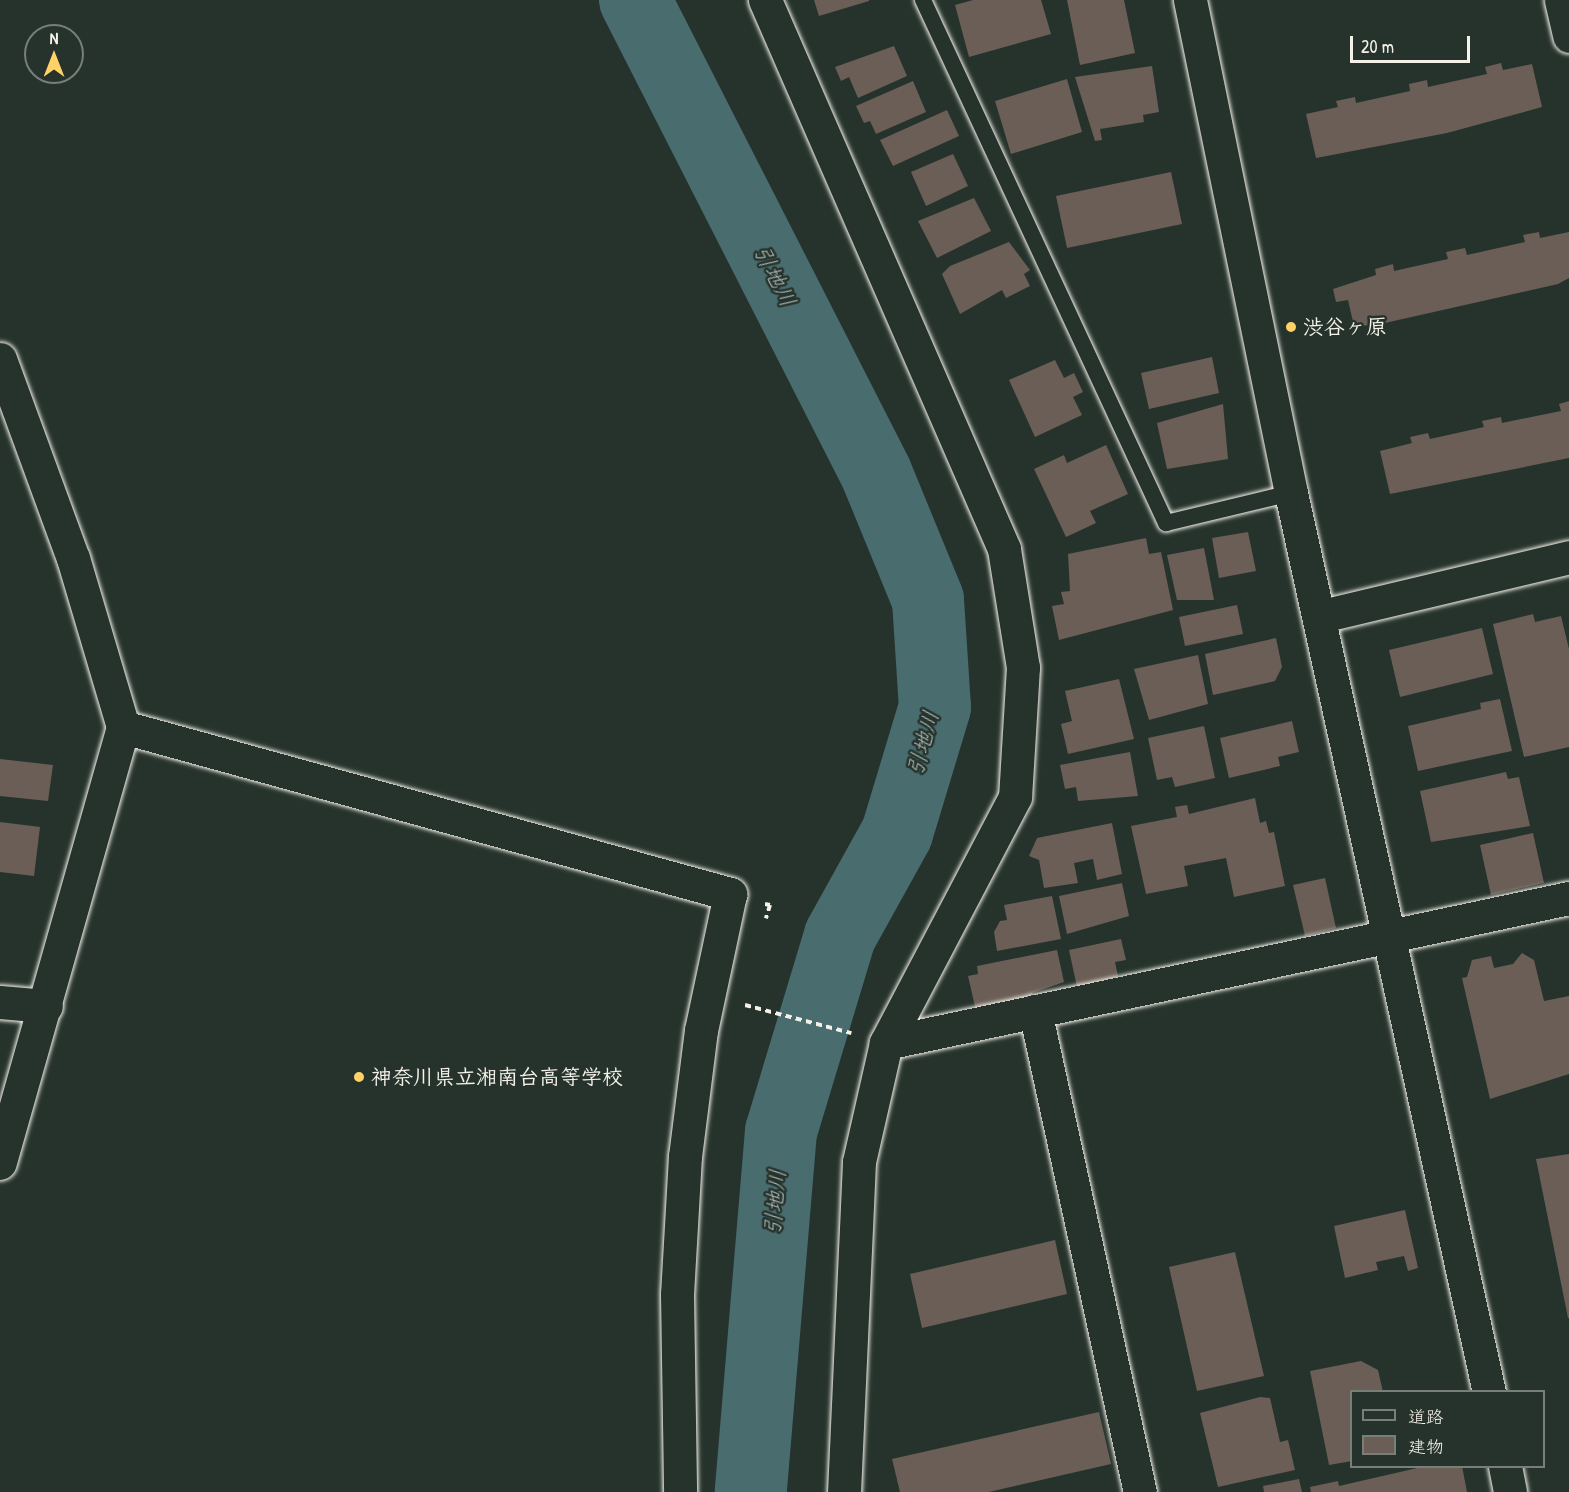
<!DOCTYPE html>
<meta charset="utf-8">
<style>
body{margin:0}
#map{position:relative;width:1569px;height:1492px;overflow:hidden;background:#26332d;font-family:"Patrick Hand","Klee One",sans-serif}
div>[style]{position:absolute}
.river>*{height:72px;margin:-36px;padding:0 36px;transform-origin:36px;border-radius:36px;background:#496c6f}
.building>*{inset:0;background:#6a5e56}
.path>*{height:4px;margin-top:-2px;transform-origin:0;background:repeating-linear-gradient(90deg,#f4f1e8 0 6px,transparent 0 10.5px)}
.roads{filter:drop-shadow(0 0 2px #f4f1e8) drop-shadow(0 0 2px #f4f1e8)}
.lane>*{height:16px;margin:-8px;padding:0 8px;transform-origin:8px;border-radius:8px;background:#26332d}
.street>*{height:33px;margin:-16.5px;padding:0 16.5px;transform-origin:16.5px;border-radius:16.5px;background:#26332d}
.secondary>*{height:33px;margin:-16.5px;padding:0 16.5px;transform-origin:16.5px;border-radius:16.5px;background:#26332d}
.dots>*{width:16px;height:16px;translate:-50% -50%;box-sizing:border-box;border:3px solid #26332d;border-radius:50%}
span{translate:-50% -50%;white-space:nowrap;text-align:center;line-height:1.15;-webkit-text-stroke:5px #26332d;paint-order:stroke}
.poi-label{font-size:21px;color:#f4f1e8;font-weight:700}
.left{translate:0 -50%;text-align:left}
.water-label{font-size:22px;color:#b0bcb8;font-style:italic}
.legend{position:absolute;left:1350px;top:1390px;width:195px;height:78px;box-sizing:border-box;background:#26332d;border:2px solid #787f78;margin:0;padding:8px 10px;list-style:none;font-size:18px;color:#f4f1e8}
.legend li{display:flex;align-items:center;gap:12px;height:30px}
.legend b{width:30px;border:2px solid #787f78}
.north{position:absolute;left:24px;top:24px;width:60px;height:60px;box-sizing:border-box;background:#26332d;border:2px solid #787f78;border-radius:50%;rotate:0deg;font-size:16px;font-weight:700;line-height:24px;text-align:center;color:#f4f1e8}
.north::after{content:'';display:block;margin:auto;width:21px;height:27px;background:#ffd166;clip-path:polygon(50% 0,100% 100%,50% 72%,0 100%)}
.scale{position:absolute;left:1350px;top:36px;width:120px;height:27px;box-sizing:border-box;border:3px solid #f4f1e8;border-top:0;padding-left:8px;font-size:18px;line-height:21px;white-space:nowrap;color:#f4f1e8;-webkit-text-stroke:4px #26332d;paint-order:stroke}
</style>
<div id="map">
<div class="river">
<i style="left:635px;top:0;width:531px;rotate:63deg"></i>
<i style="left:876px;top:473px;width:137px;rotate:67.7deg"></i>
<i style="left:928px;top:600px;width:107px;rotate:86.3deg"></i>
<i style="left:935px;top:707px;width:132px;rotate:106.8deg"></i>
<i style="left:897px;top:833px;width:118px;rotate:119deg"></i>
<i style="left:840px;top:936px;width:204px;rotate:106.8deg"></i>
<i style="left:781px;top:1131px;width:362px;rotate:94.8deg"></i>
</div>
<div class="building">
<i style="clip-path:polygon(814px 0,869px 0,869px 1px,819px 16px)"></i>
<i style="clip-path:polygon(973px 0,1041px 0,1051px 34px,969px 57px,955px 5px)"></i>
<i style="clip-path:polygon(1067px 0,1124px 0,1135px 53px,1080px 65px)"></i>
<i style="clip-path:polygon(894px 46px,907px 76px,858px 98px,849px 77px,841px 81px,835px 67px)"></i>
<i style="clip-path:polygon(1501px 63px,1503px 70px,1532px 64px,1542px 107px,1447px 133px,1316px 158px,1306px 114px,1338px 107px,1336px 101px,1355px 97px,1356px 103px,1410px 91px,1409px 84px,1427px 80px,1428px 87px,1487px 74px,1485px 67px)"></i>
<i style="clip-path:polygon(1152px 66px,1159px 112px,1143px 115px,1144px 122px,1100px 129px,1102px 140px,1095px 141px,1075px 77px)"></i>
<i style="clip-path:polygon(1067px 79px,1082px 132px,1011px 154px,995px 101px)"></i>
<i style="clip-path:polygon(913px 81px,926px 112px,876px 134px,870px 121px,864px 123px,856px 106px)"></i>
<i style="clip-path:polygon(947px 110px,959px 136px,893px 166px,880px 140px)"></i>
<i style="clip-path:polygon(953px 154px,968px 186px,926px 206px,911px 172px)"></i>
<i style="clip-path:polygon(1171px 172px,1182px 224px,1067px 248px,1056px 196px)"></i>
<i style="clip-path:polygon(974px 198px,991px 231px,937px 258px,918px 221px)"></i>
<i style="clip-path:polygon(1539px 232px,1540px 238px,1569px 232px,1569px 278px,1558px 284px,1376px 325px,1354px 326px,1348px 300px,1336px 302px,1333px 289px,1376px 275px,1375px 269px,1393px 264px,1394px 271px,1448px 259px,1446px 252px,1465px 248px,1467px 255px,1525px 242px,1523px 235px)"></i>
<i style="clip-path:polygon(1009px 242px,1030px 270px,1024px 274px,1030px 286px,1006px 298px,1002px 290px,960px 314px,942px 274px,950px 266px)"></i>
<i style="clip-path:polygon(1212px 357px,1219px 393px,1149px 409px,1141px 373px)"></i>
<i style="clip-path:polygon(1055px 360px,1064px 378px,1074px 373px,1083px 392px,1073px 397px,1082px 415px,1035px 437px,1009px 380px)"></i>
<i style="clip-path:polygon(1569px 401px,1569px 458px,1390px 494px,1380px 451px,1412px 443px,1410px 437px,1428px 433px,1430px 439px,1484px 427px,1482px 421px,1501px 417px,1502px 423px,1561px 411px,1559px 404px)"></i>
<i style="clip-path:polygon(1223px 404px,1228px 459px,1167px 469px,1157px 423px)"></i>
<i style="clip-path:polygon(1106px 445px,1128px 494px,1090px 511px,1096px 523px,1066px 537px,1034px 469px,1064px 455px,1067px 463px)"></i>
<i style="clip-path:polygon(1248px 532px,1256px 571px,1219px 578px,1212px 538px)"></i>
<i style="clip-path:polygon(1146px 538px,1149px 554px,1161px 552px,1173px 610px,1059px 640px,1052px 606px,1064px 604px,1061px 592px,1070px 591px,1068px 554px)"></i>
<i style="clip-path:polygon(1204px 548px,1214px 600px,1177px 600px,1167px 555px)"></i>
<i style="clip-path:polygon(1237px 605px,1243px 634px,1185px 646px,1179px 617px)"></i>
<i style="clip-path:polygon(1533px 614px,1535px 622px,1561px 616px,1569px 649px,1569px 747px,1524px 757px,1493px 624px)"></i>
<i style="clip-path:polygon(1482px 628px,1493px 674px,1400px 697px,1389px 650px)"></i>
<i style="clip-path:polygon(1276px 638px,1282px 667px,1275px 681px,1213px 695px,1205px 654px)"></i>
<i style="clip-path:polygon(1198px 655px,1208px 704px,1149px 720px,1134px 669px)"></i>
<i style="clip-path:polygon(1119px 679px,1134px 739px,1068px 754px,1061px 724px,1072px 721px,1065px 691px)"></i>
<i style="clip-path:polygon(1500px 699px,1512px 751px,1418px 771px,1408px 726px,1481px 709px,1480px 703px)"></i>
<i style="clip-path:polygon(1292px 721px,1299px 752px,1278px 757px,1280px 766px,1229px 778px,1220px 738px)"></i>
<i style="clip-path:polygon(1204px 726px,1215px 778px,1175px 787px,1172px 777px,1157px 780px,1148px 738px)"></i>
<i style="clip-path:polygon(1130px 752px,1138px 796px,1078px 801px,1076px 787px,1065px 789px,1060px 765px)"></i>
<i style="clip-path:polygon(0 759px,53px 765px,48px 801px,0 796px)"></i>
<i style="clip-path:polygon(1506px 772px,1508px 779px,1519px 777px,1530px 826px,1431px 842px,1420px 791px)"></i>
<i style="clip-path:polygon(1255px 798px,1260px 823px,1266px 821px,1269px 833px,1274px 832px,1285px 886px,1234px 897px,1226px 858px,1184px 866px,1188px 886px,1146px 894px,1131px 826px,1177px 817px,1175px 807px,1187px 805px,1189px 814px)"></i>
<i style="clip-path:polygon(0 822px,40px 827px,34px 876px,0 872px)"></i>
<i style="clip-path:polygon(1112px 823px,1122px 874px,1097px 880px,1093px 859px,1074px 863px,1078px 883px,1044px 888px,1039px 860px,1029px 856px,1037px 838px)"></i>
<i style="clip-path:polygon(1533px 833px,1544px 883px,1491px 895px,1480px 845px)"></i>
<i style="clip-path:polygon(1325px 878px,1336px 928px,1305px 936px,1293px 885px)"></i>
<i style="clip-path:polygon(1122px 883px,1129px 916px,1067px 934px,1059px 896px)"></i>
<i style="clip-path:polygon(1052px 896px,1061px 939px,997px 951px,994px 932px,1000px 921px,1007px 920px,1004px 905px)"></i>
<i style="clip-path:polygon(1121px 939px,1126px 960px,1115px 962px,1118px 976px,1077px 987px,1069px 950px)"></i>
<i style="clip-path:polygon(1057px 950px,1064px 982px,1032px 993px,1033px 998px,976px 1011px,968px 976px,978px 974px,977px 966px)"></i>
<i style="clip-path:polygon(1522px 953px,1534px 960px,1544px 1001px,1569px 996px,1569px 1074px,1490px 1099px,1462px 978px,1467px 977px,1472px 960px,1491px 956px,1494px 968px,1513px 964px)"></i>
<i style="clip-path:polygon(1569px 1154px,1569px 1318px,1568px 1318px,1536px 1159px)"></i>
<i style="clip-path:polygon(1405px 1210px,1418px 1268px,1408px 1271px,1404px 1256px,1376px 1262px,1378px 1270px,1345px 1278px,1334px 1226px)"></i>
<i style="clip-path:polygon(1055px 1240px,1067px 1294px,922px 1328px,910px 1274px)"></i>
<i style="clip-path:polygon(1235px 1252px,1264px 1376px,1197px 1391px,1169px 1267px)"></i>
<i style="clip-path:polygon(1361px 1361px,1378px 1370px,1383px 1392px,1352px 1392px,1352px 1461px,1329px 1465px,1310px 1371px)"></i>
<i style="clip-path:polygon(1260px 1397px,1270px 1398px,1280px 1442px,1288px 1440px,1295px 1470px,1218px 1487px,1200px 1413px)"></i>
<i style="clip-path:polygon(1099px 1412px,1111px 1464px,989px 1492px,900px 1492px,892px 1459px)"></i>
<i style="clip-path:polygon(1426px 1466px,1462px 1466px,1467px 1492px,1311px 1492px,1310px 1487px,1338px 1481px,1339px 1486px)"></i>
<i style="clip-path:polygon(1299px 1479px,1302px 1492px,1264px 1492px,1263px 1486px)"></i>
</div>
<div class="path">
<i style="left:765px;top:904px;width:5px;rotate:11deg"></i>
<i style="left:770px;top:905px;width:14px;rotate:107deg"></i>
<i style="left:745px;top:1005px;width:110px;rotate:14.8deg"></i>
</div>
<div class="roads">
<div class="lane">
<i style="left:923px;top:0;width:577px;rotate:65.08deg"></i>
<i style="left:1166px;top:523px;width:129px;rotate:-13.5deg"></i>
</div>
<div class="street">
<i style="left:765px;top:0;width:599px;rotate:66.47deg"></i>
<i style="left:1004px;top:549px;width:120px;rotate:80.9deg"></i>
<i style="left:1023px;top:667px;width:130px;rotate:93.5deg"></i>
<i style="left:1015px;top:797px;width:278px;rotate:117.7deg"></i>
<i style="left:886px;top:1043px;width:122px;rotate:102.8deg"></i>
<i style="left:859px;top:1162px;width:330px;rotate:92.6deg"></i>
<i style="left:1561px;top:0;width:37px;rotate:77deg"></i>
<i style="left:0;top:359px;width:212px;rotate:69.9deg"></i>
<i style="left:73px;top:558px;width:176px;rotate:73.5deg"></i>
<i style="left:123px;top:727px;width:453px;rotate:105.8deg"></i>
<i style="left:1322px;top:616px;width:254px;rotate:-13.4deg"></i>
<i style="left:123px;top:727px;width:630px;rotate:15.38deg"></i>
<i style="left:730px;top:894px;width:139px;rotate:102deg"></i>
<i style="left:701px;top:1030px;width:127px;rotate:97.2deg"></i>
<i style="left:685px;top:1156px;width:138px;rotate:93.3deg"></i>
<i style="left:677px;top:1294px;width:198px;rotate:89.1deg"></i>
<i style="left:0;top:1002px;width:46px;rotate:5deg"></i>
<i style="left:1035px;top:1011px;width:492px;rotate:77.7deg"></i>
<i style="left:886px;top:1043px;width:698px;rotate:-11.99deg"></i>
</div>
<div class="secondary">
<i style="left:1190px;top:0;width:503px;rotate:78.42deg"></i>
<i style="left:1291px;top:493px;width:921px;rotate:77.58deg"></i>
<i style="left:1505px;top:1466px;width:26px;rotate:79deg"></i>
</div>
</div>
<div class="dots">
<i style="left:1291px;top:327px;background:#ffd166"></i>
<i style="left:359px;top:1077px;background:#ffd166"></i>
</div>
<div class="poi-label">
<span class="left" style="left:1303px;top:327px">渋谷ヶ原</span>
<span class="left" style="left:371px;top:1077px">神奈川県立湘南台高等学校</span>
</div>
<div class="water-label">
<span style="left:775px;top:276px;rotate:63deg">引地川</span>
<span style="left:923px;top:743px;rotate:-75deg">引地川</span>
<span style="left:775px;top:1202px;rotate:-85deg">引地川</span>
</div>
<ul class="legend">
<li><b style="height:8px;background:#26332d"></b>道路</li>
<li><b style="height:16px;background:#6a5e56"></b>建物</li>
</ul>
<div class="north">N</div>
<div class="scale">20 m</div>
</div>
